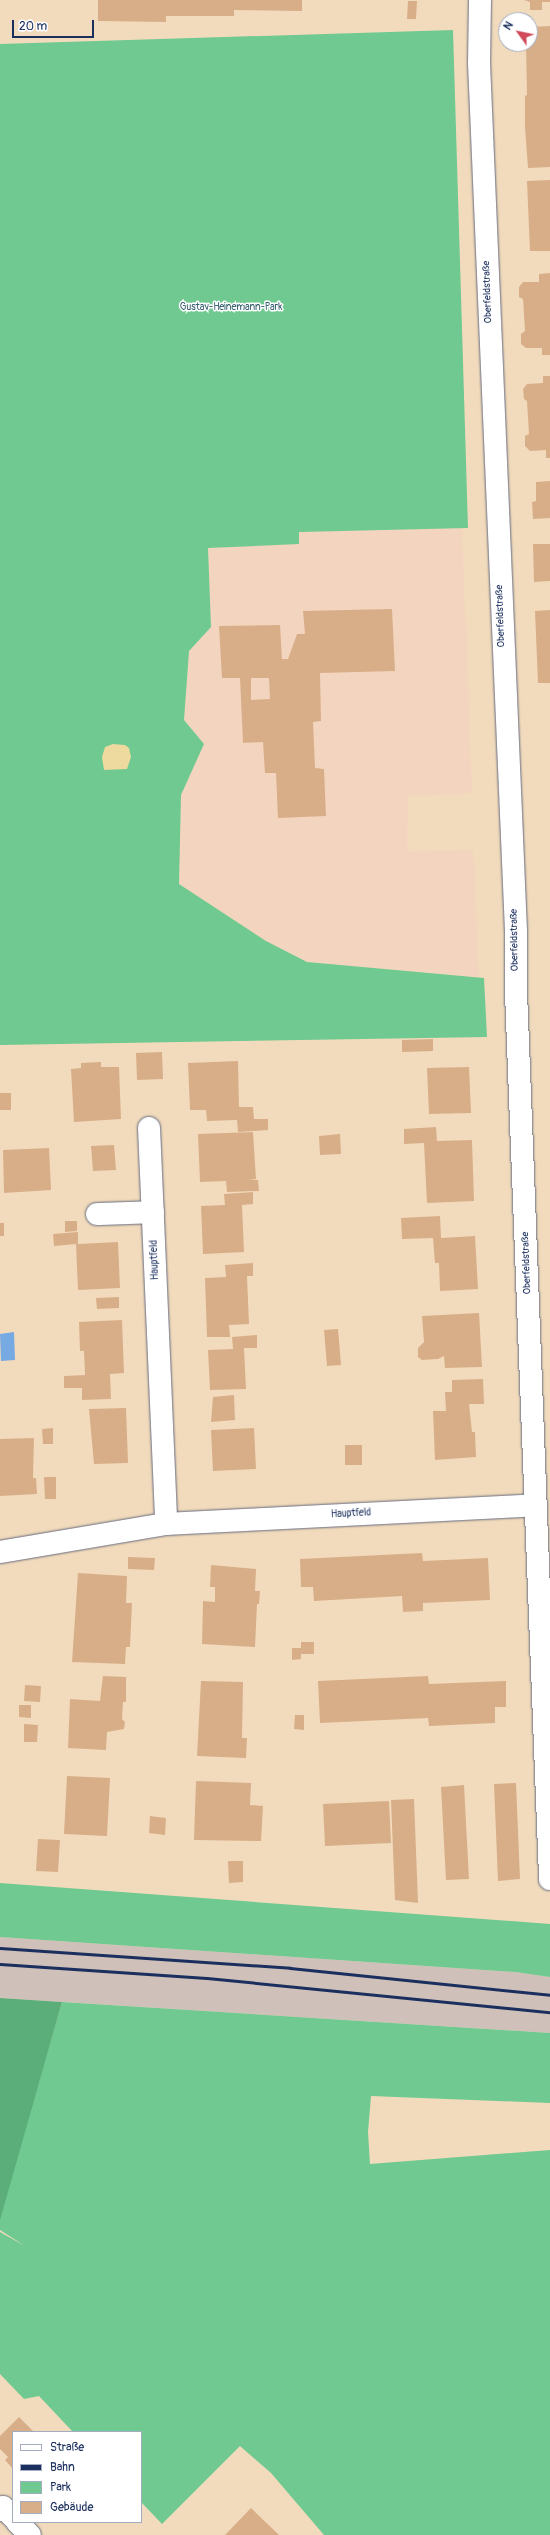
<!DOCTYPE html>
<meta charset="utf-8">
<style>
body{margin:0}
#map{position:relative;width:550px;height:2535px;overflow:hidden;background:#f2dbbc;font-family:Pangolin,sans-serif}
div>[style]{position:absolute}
.built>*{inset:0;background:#f3d4be}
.industrial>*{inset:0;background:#cfc0ba}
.green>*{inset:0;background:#6fc990}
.forest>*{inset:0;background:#5bad7a}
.sand>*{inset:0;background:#eeda9e}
.water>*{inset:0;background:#77a9e2}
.building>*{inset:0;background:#d8ae89}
.roads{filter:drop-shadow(0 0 1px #666b7f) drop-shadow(0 0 1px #666b7f)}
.minor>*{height:22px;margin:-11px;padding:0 11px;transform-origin:11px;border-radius:11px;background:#fff}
.rail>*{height:3px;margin:-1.5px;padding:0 1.5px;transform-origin:1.5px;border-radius:1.5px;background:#1b2f5e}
span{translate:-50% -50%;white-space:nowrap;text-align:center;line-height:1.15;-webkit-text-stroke:3px #fff;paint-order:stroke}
.street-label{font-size:10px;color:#1b2f5e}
.park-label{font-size:10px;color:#345d6d}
.legend{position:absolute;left:12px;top:2431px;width:130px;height:92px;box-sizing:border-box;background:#fff;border:1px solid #a4acbf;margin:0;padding:5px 7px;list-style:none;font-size:12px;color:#1b2f5e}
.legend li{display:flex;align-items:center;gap:8px;height:20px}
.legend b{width:20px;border:1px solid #a4acbf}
.north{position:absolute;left:498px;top:12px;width:40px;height:40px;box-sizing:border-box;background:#fff;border:1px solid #a4acbf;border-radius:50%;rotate:303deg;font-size:11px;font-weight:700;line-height:16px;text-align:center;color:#1b2f5e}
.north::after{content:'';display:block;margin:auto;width:14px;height:18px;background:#d1495b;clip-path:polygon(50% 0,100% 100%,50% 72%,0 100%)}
.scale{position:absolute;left:12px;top:20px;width:82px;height:18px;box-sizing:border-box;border:2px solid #1b2f5e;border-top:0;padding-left:5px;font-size:12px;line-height:14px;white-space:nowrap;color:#1b2f5e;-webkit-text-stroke:3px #fff;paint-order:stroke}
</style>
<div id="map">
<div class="built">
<i style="clip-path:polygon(462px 528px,472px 793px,408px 796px,407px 852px,473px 850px,479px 977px,307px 962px,266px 941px,179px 885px,181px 795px,204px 744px,184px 720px,189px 651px,211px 627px,208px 547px,299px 544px,299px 532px)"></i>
</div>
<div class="industrial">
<i style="clip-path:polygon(0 1937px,515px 1972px,550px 1977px,550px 2033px,0 1998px)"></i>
</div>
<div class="green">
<i style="clip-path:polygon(453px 30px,468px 528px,299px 532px,299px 544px,208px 548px,211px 627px,189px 651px,184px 720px,204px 744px,181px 795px,179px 884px,266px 941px,307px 962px,484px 978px,487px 1037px,0 1045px,0 44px)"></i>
<i style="clip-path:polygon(0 1883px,550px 1924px,550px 1977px,515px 1972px,0 1937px)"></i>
<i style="clip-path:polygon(62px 2002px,550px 2033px,550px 2103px,371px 2096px,368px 2132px,370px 2164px,550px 2150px,550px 2535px,324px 2535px,271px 2473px,240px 2446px,162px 2524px,141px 2502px,141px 2432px,73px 2432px,39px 2396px,24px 2399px,0 2374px,0 2232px,25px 2246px,0 2230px,0 2215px)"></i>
</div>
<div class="forest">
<i style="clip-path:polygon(0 1998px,62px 2002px,0 2220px)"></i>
</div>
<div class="sand">
<i style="clip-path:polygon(113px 744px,125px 745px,129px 748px,131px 757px,127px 769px,104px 770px,102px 757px,105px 747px)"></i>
</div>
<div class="water">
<i style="clip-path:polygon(14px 1332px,15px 1360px,1px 1361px,0 1334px)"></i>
</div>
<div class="building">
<i style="clip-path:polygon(98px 0,302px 0,302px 11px,234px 10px,234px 16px,166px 16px,166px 22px,98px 21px)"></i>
<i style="clip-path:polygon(524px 0,550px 0,550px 2px,542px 2px,542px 10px,530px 10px,530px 2px)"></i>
<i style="clip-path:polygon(408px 1px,417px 1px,416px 19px,407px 19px)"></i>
<i style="clip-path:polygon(550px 26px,550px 167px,528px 168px,525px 128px,525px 96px,527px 95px,526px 44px,530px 44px,530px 27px)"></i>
<i style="clip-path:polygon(550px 180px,550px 251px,530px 251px,527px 181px)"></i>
<i style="clip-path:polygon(550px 273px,550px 355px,542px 355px,542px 348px,526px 348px,521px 344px,521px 334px,525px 331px,523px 299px,519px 297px,519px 287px,523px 282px,539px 282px,539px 274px)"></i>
<i style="clip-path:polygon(543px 376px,550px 376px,550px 458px,546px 458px,546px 450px,530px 451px,525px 446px,525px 436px,529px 434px,527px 401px,524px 399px,523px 389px,527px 384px,543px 383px)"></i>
<i style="clip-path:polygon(550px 481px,550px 518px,533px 519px,532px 502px,536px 501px,536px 482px)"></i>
<i style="clip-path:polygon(533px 544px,550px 544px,550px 581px,534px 582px)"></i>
<i style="clip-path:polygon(evenodd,392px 609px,395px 671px,320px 673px,321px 721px,313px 722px,315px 768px,324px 769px,326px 816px,278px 818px,276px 773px,265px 773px,263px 742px,243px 743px,240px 678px,222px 678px,219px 626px,280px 625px,282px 659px,288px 659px,297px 634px,305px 634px,303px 611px,392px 609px,251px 678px,269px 678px,270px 699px,251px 700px,251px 678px)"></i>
<i style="clip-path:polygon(550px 610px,550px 683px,538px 683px,535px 611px)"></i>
<i style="clip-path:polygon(433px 1039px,433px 1051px,402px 1052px,402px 1040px)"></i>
<i style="clip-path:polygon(162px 1052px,163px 1079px,137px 1080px,136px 1053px)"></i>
<i style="clip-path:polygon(238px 1061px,239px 1107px,253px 1107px,254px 1119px,268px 1119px,268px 1130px,238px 1132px,237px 1120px,207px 1121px,206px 1110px,190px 1110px,188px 1063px)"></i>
<i style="clip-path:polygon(101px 1062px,101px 1067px,119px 1067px,121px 1119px,74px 1122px,71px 1069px,81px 1068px,81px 1063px)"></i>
<i style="clip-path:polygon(469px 1067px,471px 1113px,429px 1114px,427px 1068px)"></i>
<i style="clip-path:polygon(0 1093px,11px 1093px,11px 1110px,0 1110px)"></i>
<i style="clip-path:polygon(436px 1127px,437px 1141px,472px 1140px,474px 1201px,427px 1203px,424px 1143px,404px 1144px,404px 1129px)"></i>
<i style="clip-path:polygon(253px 1132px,256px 1179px,249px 1180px,258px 1180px,259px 1191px,227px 1192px,226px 1181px,200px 1182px,198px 1134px)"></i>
<i style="clip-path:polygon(340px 1134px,341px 1154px,320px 1155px,319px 1136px)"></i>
<i style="clip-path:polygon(114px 1145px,116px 1170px,93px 1171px,91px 1146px)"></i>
<i style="clip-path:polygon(49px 1148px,51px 1190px,4px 1193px,3px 1150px)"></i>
<i style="clip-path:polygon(253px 1192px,253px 1204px,242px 1205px,244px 1252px,203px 1254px,201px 1206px,225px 1205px,224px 1194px)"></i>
<i style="clip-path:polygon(440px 1216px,441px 1238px,475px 1236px,478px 1289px,440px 1291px,439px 1263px,435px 1263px,433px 1238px,402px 1239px,401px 1218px)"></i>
<i style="clip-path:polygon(65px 1221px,77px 1221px,77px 1231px,65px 1232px)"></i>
<i style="clip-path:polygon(0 1223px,4px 1223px,4px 1236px,0 1236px)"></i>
<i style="clip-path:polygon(78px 1232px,78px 1244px,118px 1242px,120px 1288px,78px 1290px,76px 1244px,54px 1246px,53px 1234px)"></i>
<i style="clip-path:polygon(253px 1263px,253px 1276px,247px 1276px,249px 1324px,229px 1325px,230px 1337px,207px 1337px,205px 1278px,226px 1277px,225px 1265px)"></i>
<i style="clip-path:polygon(119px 1297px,119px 1308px,97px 1309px,96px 1298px)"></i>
<i style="clip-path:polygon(479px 1313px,482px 1367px,445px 1368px,444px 1356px,438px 1359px,422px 1360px,418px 1357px,418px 1348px,424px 1342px,422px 1316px)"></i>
<i style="clip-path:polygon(122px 1320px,124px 1373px,110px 1374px,111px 1399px,82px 1400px,82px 1388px,64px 1388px,64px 1376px,85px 1375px,84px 1351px,80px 1351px,79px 1322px)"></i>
<i style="clip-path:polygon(338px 1329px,341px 1365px,327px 1366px,324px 1330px)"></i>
<i style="clip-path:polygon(257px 1335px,257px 1348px,244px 1348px,246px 1389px,210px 1390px,208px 1350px,233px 1349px,232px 1337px)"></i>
<i style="clip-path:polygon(483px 1379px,484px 1404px,469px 1404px,472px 1432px,475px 1432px,476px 1457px,435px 1460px,433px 1411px,446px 1411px,445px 1392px,452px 1392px,452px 1380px)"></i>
<i style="clip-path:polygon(234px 1395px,235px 1420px,211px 1422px,213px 1397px)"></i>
<i style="clip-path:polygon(126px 1408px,128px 1463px,94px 1464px,89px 1409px)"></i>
<i style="clip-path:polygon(53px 1428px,53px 1444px,43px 1444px,42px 1429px)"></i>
<i style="clip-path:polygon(254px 1428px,256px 1469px,213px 1471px,211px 1430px)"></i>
<i style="clip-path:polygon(34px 1438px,33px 1478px,36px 1478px,37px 1494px,0 1496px,0 1439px)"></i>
<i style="clip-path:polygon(345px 1445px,362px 1445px,362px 1465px,345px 1465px)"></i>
<i style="clip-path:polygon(44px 1477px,56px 1477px,56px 1499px,45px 1499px)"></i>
<i style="clip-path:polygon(422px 1553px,423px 1561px,488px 1558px,490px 1600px,423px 1603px,423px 1611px,403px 1612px,402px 1596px,314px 1601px,313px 1587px,301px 1587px,300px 1559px)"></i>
<i style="clip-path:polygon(128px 1557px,155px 1558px,154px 1570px,128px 1569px)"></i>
<i style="clip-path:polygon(211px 1565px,256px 1569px,255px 1591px,260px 1591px,259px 1604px,257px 1604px,255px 1647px,202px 1644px,203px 1601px,215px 1602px,215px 1587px,210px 1587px)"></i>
<i style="clip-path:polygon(78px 1573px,127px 1576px,126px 1603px,132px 1603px,130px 1647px,126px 1647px,125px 1664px,72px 1662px)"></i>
<i style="clip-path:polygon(301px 1642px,314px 1642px,314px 1654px,301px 1654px,301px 1659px,292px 1660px,292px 1648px,301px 1648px)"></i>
<i style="clip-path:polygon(103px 1676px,126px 1677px,126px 1702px,123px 1702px,122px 1719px,125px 1722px,124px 1729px,107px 1732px,106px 1750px,68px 1748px,70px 1699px,100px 1701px)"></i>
<i style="clip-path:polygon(428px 1676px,429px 1684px,506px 1681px,506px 1707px,495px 1707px,495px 1723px,429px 1726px,428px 1718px,320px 1723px,318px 1681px)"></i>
<i style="clip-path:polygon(201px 1681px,243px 1682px,242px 1738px,247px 1738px,246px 1758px,197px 1756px)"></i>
<i style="clip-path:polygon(25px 1685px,41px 1686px,40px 1702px,24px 1701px)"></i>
<i style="clip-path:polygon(19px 1705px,31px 1705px,31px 1718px,19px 1717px)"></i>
<i style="clip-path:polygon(295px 1715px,304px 1715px,304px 1730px,294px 1729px)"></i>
<i style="clip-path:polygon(24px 1724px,38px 1725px,37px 1742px,24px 1742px)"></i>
<i style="clip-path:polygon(67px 1776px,110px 1778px,107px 1836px,64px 1834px)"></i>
<i style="clip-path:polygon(196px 1781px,251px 1783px,250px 1805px,263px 1806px,261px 1841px,194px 1840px)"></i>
<i style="clip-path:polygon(516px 1783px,520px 1879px,498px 1881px,494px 1784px)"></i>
<i style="clip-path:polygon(464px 1785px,469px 1879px,446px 1880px,441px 1787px)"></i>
<i style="clip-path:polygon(414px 1799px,418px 1903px,395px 1900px,391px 1800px)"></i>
<i style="clip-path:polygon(389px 1801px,391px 1843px,325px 1846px,323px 1804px)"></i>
<i style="clip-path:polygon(150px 1816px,166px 1818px,165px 1835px,149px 1833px)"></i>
<i style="clip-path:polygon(38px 1839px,60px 1840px,58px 1872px,36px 1871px)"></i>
<i style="clip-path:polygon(228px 1861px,243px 1861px,243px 1882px,229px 1883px)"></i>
<i style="clip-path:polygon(19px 2417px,34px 2432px,13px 2432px,13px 2469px,5px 2460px,8px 2457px,0 2449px,0 2436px)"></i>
<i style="clip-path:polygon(251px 2508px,279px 2535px,225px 2535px)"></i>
</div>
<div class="roads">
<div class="minor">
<i style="left:480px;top:0;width:63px;rotate:90.9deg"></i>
<i style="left:479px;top:63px;width:870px;rotate:87.56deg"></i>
<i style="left:516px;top:932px;width:60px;rotate:90deg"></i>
<i style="left:516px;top:992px;width:888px;rotate:87.8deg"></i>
<i style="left:149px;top:1128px;width:396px;rotate:87.5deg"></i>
<i style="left:97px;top:1214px;width:56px;rotate:-2deg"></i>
<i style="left:0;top:1552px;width:168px;rotate:-9.6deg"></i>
<i style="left:166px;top:1524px;width:370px;rotate:-2.9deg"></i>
<i style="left:0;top:2510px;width:4px;rotate:-45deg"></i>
<i style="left:3px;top:2507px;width:14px;rotate:45deg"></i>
<i style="left:17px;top:2522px;width:18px;rotate:45deg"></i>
</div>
</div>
<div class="rail">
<i style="left:0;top:1948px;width:291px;rotate:3.9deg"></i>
<i style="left:290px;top:1968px;width:261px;rotate:5.9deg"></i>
<i style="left:0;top:1964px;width:207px;rotate:3.9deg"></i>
<i style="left:207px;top:1978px;width:345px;rotate:5.7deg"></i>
</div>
<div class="street-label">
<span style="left:488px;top:292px;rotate:-92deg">Oberfeldstraße</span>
<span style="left:501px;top:616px;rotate:-92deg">Oberfeldstraße</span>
<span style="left:515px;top:940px;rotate:-91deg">Oberfeldstraße</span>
<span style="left:155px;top:1260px;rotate:-92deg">Hauptfeld</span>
<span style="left:527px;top:1263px;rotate:-92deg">Oberfeldstraße</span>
<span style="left:351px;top:1514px;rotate:-3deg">Hauptfeld</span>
</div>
<div class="park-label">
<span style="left:231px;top:308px">Gustav-Heinemann-Park</span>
</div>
<ul class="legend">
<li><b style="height:5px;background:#fff"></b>Straße</li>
<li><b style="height:5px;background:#1b2f5e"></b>Bahn</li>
<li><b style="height:11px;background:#6fc990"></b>Park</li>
<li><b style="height:11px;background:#d8ae89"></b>Gebäude</li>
</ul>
<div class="north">N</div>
<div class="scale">20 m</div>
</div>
